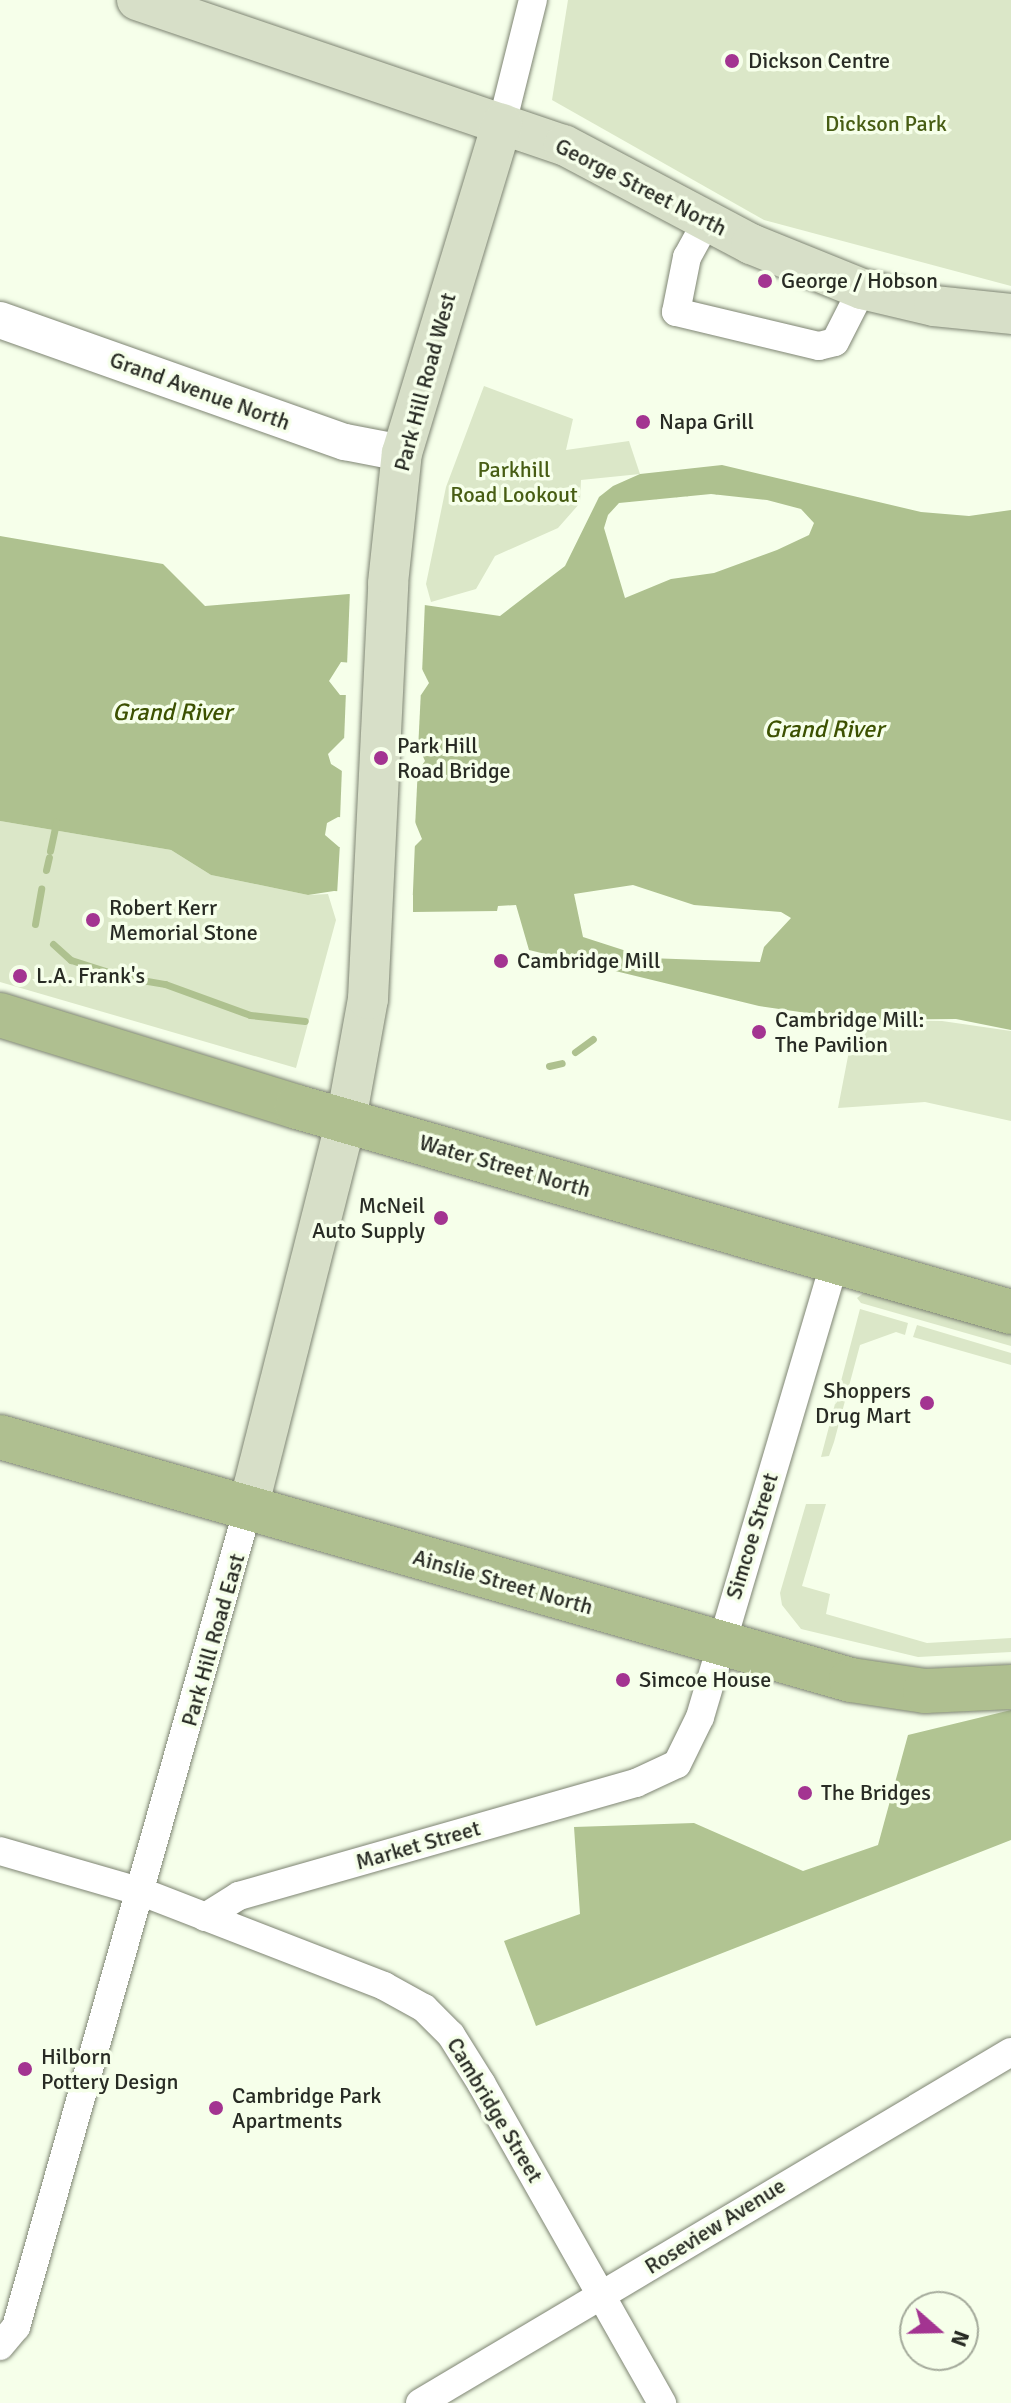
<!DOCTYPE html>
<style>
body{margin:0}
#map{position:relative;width:1011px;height:2403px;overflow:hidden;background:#f6ffea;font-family:Signika,sans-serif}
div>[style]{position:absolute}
.green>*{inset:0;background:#dbe7c8}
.forest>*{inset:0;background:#b1c492}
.water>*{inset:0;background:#aec18f}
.pier>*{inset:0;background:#f6ffea}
.stream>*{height:7px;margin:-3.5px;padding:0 3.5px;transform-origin:3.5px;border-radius:3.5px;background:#aec18f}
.roads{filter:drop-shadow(0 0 2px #7e8573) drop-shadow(0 0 2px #7e8573)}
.minor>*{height:28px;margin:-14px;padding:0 14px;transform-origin:14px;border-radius:14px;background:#fff}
.tertiary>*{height:36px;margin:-18px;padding:0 18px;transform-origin:18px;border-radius:18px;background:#fff}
.secondary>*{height:40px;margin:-20px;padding:0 20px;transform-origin:20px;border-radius:20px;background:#d7dfc8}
.primary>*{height:44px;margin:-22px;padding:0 22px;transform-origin:22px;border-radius:22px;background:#afbf90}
.dots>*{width:22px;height:22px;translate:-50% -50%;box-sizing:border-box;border:4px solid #f6ffea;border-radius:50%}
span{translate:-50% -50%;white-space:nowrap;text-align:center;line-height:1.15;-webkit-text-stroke:7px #f6ffea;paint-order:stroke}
.poi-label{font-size:22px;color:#282b24}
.left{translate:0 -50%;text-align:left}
.right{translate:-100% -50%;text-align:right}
.park-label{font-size:22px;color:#475d13}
.street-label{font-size:22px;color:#282b24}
.water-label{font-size:24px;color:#3c5101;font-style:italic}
.north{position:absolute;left:899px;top:2291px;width:80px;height:80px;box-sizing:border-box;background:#f6ffea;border:2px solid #a4aa9b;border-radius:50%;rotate:110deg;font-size:22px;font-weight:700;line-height:32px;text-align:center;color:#282b24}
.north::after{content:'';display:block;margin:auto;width:28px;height:36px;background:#a33491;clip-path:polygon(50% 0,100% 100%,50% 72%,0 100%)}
</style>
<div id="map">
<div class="green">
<i style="clip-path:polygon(568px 0,1011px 0,1011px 286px,764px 220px,552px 100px)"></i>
<i style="clip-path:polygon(484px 386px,573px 419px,566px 450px,629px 441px,640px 474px,581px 480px,580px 503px,558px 528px,495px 556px,476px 589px,431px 602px,426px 584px,446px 487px)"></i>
<i style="clip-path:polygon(0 821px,171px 850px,211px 875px,308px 895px,328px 894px,336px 920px,296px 1068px,0 982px)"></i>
<i style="clip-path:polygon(855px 1020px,942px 1021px,1011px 1031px,1011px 1121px,925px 1102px,838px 1108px)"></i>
<i style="clip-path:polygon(865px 1292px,1011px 1333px,1011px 1346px,861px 1303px,857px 1298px)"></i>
<i style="clip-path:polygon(860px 1309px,908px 1323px,905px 1335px,896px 1332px,860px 1345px,834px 1442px,829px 1456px,821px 1457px)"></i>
<i style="clip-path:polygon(917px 1325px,1011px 1353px,1011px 1365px,913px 1337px)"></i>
<i style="clip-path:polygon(806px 1504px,826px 1504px,802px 1586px,830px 1594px,826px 1614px,927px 1643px,1011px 1638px,1011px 1652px,918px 1657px,801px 1629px,782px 1605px,780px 1593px)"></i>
</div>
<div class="forest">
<i style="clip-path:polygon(1011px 1710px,1011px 1840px,536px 2026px,504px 1941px,580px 1914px,574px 1827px,694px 1823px,803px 1871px,878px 1845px,908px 1735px)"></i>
</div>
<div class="water">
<i style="clip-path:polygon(evenodd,722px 465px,921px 512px,969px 516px,1011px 510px,1011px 1030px,956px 1019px,855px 1020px,759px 1006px,529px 950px,516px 905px,498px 906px,497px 911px,413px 912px,413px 895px,334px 891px,308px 895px,211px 875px,171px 850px,0 821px,0 536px,163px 564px,205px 606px,349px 594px,500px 616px,565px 566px,599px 497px,613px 486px,640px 474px,722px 465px,711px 494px,767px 500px,801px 509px,814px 523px,809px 535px,777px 550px,714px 573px,671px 579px,625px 598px,604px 528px,608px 515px,619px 503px,711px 494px,722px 465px,341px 662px,422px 669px,429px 683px,421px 695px,340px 695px,329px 681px,341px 662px,722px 465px,344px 738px,418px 745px,425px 761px,417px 772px,342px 771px,331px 764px,328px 754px,344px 738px,722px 465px,338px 817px,415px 822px,422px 839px,414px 847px,339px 847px,325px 835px,327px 823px,338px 817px,722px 465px,633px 885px,694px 905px,781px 912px,791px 918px,764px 947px,760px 962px,648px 958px,583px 937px,574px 894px,633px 885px)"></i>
</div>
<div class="pier">
<i style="clip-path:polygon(350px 590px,425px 601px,422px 674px,347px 666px)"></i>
<i style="clip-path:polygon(421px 690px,418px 750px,344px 742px,346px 691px)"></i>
<i style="clip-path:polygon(418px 766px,415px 828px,340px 820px,342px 767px)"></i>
<i style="clip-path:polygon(415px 842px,412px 915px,410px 899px,337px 895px,340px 843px)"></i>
</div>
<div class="stream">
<i style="left:50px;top:851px;width:30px;rotate:-78deg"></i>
<i style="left:46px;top:870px;width:13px;rotate:-77deg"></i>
<i style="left:35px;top:924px;width:36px;rotate:-80deg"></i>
<i style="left:53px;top:944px;width:24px;rotate:42deg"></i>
<i style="left:71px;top:960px;width:56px;rotate:17.8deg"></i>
<i style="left:124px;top:977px;width:42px;rotate:9.7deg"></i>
<i style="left:165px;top:984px;width:90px;rotate:20deg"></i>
<i style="left:250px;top:1015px;width:55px;rotate:6.2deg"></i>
<i style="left:575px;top:1052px;width:22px;rotate:-36deg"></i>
<i style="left:549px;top:1066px;width:13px;rotate:-13deg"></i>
</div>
<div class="roads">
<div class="minor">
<i style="left:502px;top:124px;width:128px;rotate:-76deg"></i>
<i style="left:708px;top:219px;width:43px;rotate:118.9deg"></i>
<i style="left:687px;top:257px;width:56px;rotate:101.3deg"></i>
<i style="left:676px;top:312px;width:147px;rotate:13.4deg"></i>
<i style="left:819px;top:346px;width:16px;rotate:-14deg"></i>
<i style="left:835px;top:342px;width:59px;rotate:-63deg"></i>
<i style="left:0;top:1851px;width:148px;rotate:16.1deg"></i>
<i style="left:142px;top:1892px;width:260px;rotate:21.2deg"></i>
<i style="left:384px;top:1986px;width:46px;rotate:28.8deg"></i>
<i style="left:424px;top:2008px;width:38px;rotate:45deg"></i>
<i style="left:451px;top:2035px;width:57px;rotate:58deg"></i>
<i style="left:481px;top:2083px;width:368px;rotate:60.5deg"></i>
<i style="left:205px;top:1917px;width:40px;rotate:-32deg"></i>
<i style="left:239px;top:1896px;width:413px;rotate:-15.9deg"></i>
<i style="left:636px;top:1783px;width:45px;rotate:-24.9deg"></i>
<i style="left:677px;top:1764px;width:52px;rotate:-63.9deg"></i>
<i style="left:700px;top:1717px;width:475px;rotate:-73.5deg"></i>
<i style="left:0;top:2346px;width:25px;rotate:-50deg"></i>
<i style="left:16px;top:2327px;width:851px;rotate:-74.18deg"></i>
<i style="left:420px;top:2403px;width:687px;rotate:-30.71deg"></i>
</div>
<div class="tertiary">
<i style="left:0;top:320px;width:366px;rotate:19.5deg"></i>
<i style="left:345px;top:442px;width:58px;rotate:10.9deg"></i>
</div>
<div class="secondary">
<i style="left:137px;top:0;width:451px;rotate:18.8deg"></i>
<i style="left:564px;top:145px;width:212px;rotate:27.9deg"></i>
<i style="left:751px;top:244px;width:120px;rotate:22.1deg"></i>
<i style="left:862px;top:289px;width:74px;rotate:13.3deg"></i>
<i style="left:934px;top:306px;width:77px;rotate:5.9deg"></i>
<i style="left:248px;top:1508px;width:400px;rotate:-75.8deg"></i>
<i style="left:346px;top:1120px;width:123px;rotate:-79.7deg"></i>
<i style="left:368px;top:999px;width:416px;rotate:-87.2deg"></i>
<i style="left:388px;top:583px;width:131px;rotate:-83.9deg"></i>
<i style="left:402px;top:453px;width:344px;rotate:-73.1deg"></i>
</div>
<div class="primary">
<i style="left:0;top:1015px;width:311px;rotate:17.2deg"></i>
<i style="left:297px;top:1107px;width:743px;rotate:16.02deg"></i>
<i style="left:0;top:1437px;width:885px;rotate:15.94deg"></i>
<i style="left:851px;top:1680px;width:75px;rotate:8.5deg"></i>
<i style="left:925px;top:1691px;width:86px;rotate:-2.7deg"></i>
</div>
</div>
<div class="dots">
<i style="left:732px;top:61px;background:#a33491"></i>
<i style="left:765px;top:281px;background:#a33491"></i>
<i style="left:643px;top:422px;background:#a33491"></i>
<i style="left:381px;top:758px;background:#a33491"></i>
<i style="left:93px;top:920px;background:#a33491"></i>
<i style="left:501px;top:961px;background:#a33491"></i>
<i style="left:20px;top:976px;background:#a33491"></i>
<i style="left:759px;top:1032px;background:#a33491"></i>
<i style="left:441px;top:1218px;background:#a33491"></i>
<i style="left:927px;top:1403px;background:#a33491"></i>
<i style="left:623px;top:1680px;background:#a33491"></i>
<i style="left:805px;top:1793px;background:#a33491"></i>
<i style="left:25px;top:2069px;background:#a33491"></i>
<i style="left:216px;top:2108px;background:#a33491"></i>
</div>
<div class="poi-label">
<span class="left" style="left:748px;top:61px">Dickson Centre</span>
<span class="left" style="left:781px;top:281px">George / Hobson</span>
<span class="left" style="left:659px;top:422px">Napa Grill</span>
<span class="left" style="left:397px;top:758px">Park Hill<br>Road Bridge</span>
<span class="left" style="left:109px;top:920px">Robert Kerr<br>Memorial Stone</span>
<span class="left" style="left:517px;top:961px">Cambridge Mill</span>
<span class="left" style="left:36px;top:976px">L.A. Frank's</span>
<span class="left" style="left:775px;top:1032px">Cambridge Mill:<br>The Pavilion</span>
<span class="right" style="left:425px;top:1218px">McNeil<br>Auto Supply</span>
<span class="right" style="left:911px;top:1403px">Shoppers<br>Drug Mart</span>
<span class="left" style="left:639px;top:1680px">Simcoe House</span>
<span class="left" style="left:821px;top:1793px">The Bridges</span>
<span class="left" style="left:41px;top:2069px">Hilborn<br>Pottery Design</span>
<span class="left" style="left:232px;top:2108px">Cambridge Park<br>Apartments</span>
</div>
<div class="park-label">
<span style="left:886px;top:124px">Dickson Park</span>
<span style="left:514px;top:482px">Parkhill<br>Road Lookout</span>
</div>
<div class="street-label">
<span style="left:641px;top:187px;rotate:27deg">George Street North</span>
<span style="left:425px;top:382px;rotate:-75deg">Park Hill Road West</span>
<span style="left:200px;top:391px;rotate:20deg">Grand Avenue North</span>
<span style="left:505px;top:1166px;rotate:16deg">Water Street North</span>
<span style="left:752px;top:1536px;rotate:-73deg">Simcoe Street</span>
<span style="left:503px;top:1582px;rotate:16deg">Ainslie Street North</span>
<span style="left:213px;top:1640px;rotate:-74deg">Park Hill Road East</span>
<span style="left:418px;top:1845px;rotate:-16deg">Market Street</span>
<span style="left:495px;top:2110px;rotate:59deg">Cambridge Street</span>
<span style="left:715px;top:2226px;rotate:-32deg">Roseview Avenue</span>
</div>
<div class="water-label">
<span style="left:172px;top:713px">Grand River</span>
<span style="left:824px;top:730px">Grand River</span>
</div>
<div class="north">N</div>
</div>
